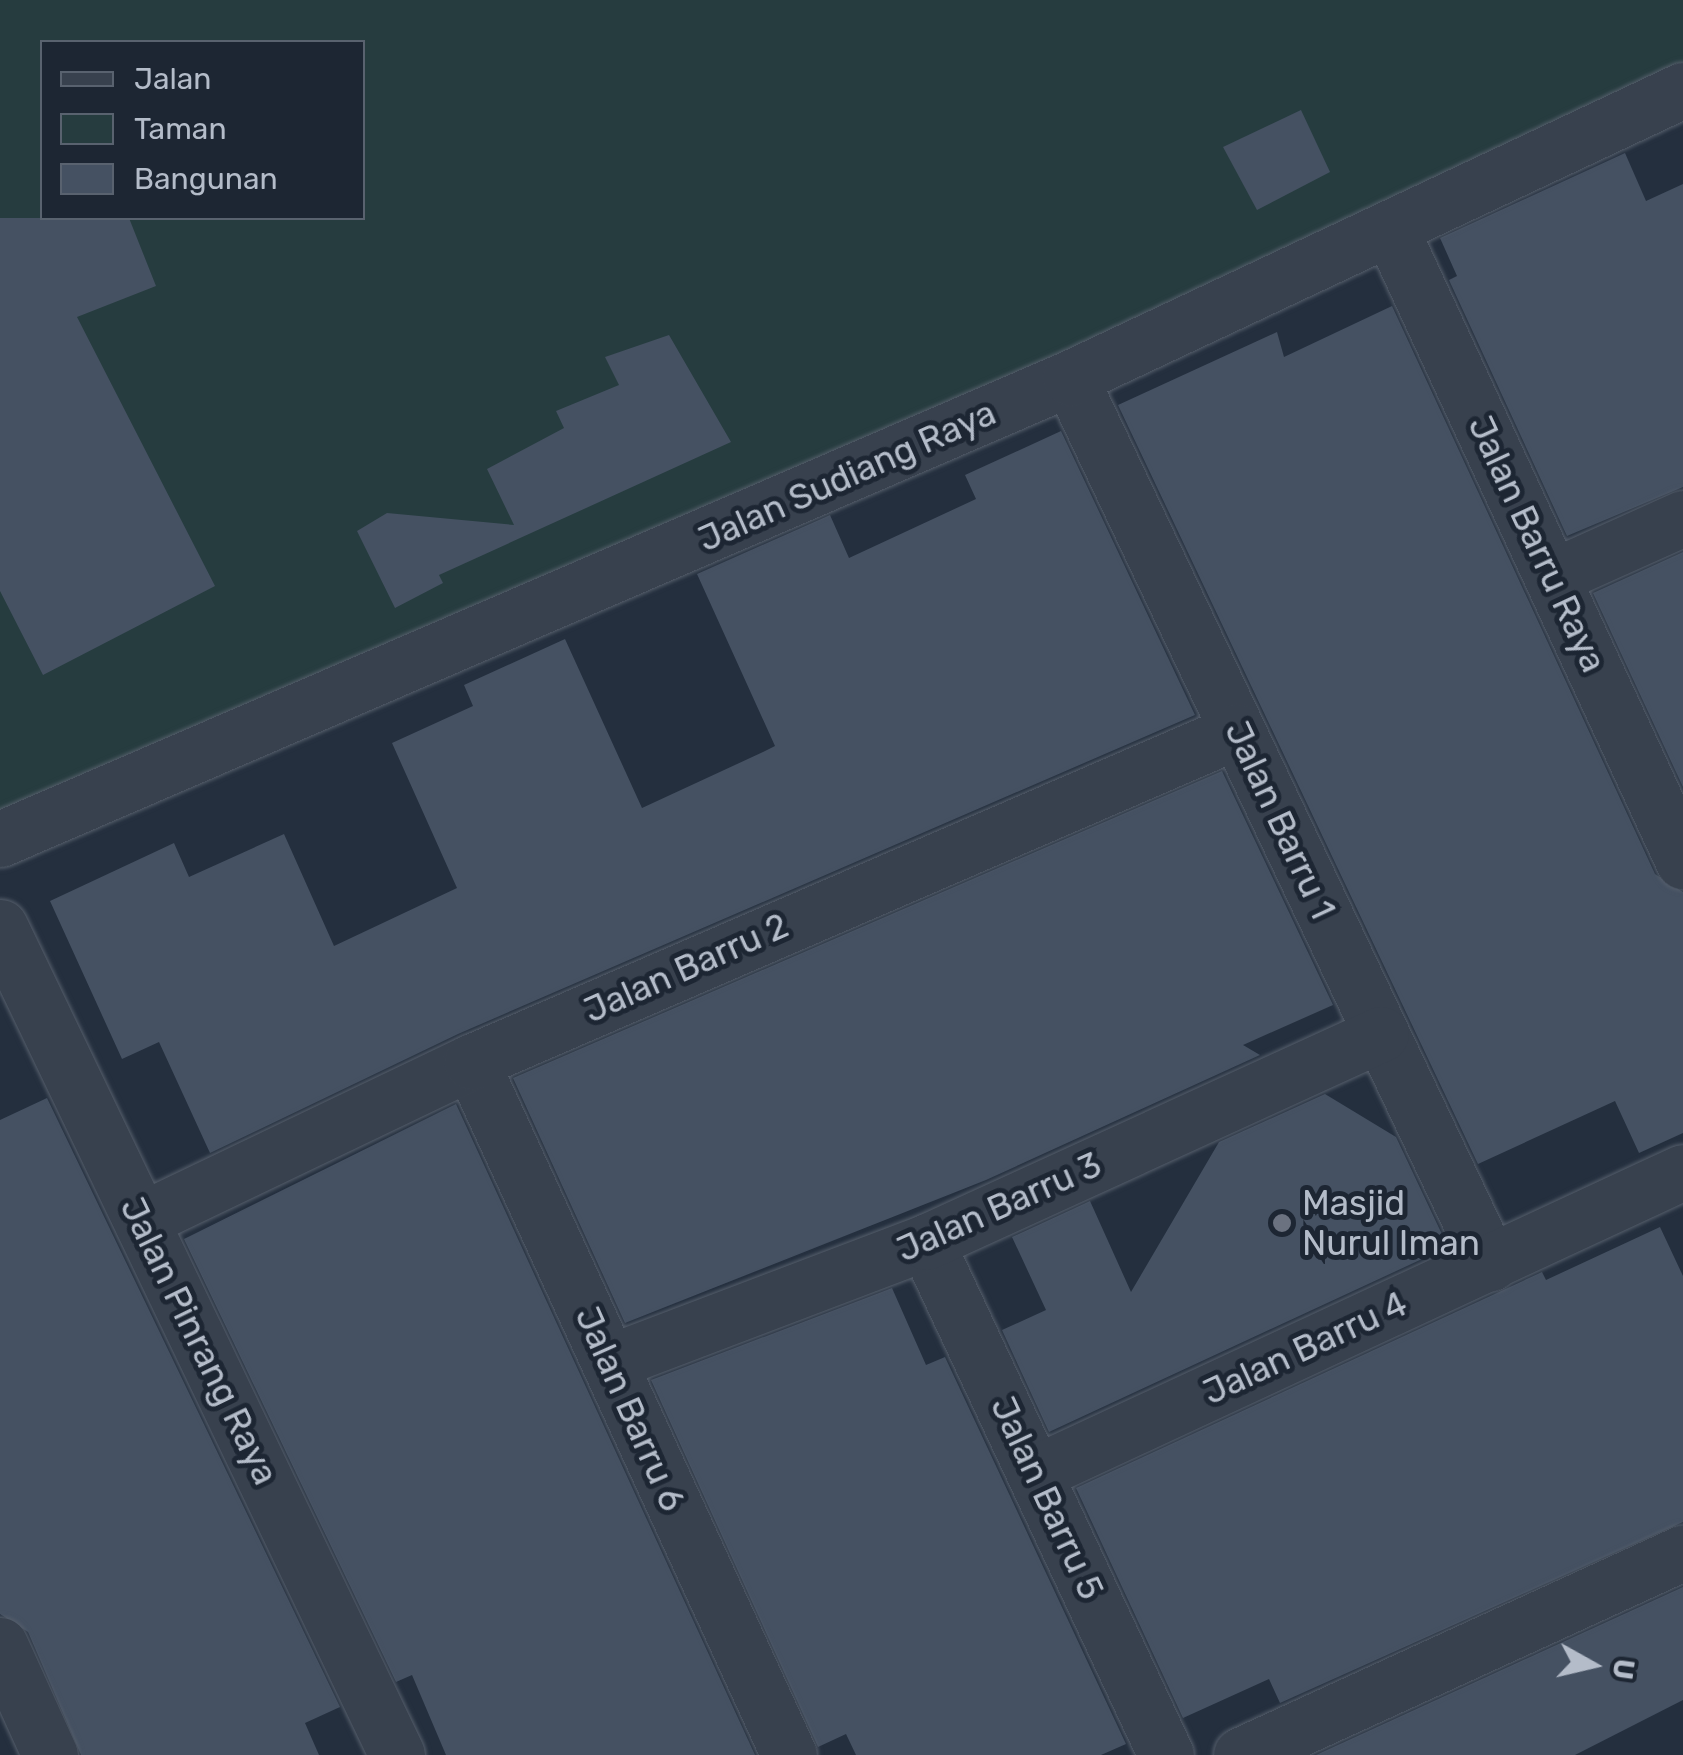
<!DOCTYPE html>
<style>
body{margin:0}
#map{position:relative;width:1683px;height:1755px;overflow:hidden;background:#242f3e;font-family:Rubik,sans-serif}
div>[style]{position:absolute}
.green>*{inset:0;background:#263c3f}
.building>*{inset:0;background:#455162}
.roads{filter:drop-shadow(0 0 2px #565f6c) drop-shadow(0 0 2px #565f6c)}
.minor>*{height:55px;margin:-27.5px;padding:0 27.5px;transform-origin:27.5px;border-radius:27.5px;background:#38414e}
.dots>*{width:28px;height:28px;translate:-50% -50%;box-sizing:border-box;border:5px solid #1d2633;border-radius:50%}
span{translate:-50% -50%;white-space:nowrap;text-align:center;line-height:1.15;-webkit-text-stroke:10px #1d2633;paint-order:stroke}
.street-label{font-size:35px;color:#b4bcc9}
.poi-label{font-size:35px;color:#b4bcc9}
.left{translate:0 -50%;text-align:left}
.legend{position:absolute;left:40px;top:40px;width:325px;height:180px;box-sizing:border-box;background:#1d2633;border:2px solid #59626f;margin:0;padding:12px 18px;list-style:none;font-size:30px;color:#b4bcc9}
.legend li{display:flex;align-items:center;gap:20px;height:50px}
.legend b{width:50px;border:2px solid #59626f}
.north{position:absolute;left:1543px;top:1615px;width:100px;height:100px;-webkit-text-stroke:8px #1d2633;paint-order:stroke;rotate:98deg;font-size:28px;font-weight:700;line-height:40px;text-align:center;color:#b4bcc9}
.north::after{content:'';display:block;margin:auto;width:35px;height:45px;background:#b4bcc9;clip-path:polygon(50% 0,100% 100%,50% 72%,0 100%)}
</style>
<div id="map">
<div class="green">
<i style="clip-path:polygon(evenodd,0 0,1683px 0,1683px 90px,0 839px,0 0,42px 42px,362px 42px,362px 218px,42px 218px,42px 42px)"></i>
</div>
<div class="building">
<i style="clip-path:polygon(1301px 110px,1330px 172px,1257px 210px,1223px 147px)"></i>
<i style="clip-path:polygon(1625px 153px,1646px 201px,1683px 184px,1683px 487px,1567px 536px,1449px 280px,1457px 276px,1440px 238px)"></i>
<i style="clip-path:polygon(0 218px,129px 218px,156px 286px,77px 317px,215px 586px,43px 675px,0 591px)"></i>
<i style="clip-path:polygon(1392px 306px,1655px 874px,1683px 892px,1683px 1133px,1639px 1153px,1615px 1101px,1478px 1164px,1118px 405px,1277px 332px,1284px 357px)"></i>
<i style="clip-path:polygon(669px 335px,731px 442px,439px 575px,443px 583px,395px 608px,357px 531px,387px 513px,514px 525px,487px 469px,564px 428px,556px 411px,619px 385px,605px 357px)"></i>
<i style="clip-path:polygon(1061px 431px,1195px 715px,458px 1034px,210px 1153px,159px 1042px,122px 1059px,50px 901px,174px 843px,189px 877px,284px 834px,334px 946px,457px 888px,392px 743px,473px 706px,464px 685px,565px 639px,642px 808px,763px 752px,775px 746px,697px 574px,830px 515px,849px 558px,976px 499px,965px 475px)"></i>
<i style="clip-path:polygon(1683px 552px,1683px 787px,1593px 593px)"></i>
<i style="clip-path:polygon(1222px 771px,1333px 1005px,1243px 1045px,1260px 1055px,986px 1180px,625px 1323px,513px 1078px)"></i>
<i style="clip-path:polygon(1325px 1094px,1396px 1137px,1448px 1247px,1049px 1432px,1002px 1330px,1046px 1310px,1012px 1237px,1090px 1201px,1131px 1292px,1219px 1142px)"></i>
<i style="clip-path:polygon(47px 1098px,340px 1707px,305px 1723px,319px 1755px,81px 1755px,28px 1632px,0 1614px,0 1120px)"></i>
<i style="clip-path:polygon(456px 1104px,755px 1755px,446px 1755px,412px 1675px,396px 1682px,184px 1239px)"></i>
<i style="clip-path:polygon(1660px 1227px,1683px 1276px,1683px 1522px,1280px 1703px,1269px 1679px,1183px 1718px,1076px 1488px,1542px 1272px,1546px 1280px)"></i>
<i style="clip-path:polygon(892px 1288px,926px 1365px,945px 1357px,1126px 1744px,1101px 1755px,856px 1755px,846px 1734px,818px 1747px,651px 1380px)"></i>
<i style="clip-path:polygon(1683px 1587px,1683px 1700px,1575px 1755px,1316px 1755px)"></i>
</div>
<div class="roads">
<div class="minor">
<i style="left:1390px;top:228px;width:698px;rotate:65.16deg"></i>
<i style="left:1070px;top:378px;width:980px;rotate:64.61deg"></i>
<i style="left:1552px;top:577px;width:144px;rotate:-24.2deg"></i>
<i style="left:0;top:839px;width:1165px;rotate:-23.31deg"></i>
<i style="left:1070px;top:378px;width:677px;rotate:-25.17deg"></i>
<i style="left:0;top:927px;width:918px;rotate:64.38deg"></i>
<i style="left:471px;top:1062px;width:762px;rotate:65.35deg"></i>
<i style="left:141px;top:1220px;width:366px;rotate:-25.6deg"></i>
<i style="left:471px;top:1062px;width:834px;rotate:-23.37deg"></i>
<i style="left:926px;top:1242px;width:566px;rotate:64.93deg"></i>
<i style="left:610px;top:1362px;width:338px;rotate:-20.8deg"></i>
<i style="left:926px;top:1242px;width:500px;rotate:-24.57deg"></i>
<i style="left:1035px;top:1473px;width:714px;rotate:-24.92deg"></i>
<i style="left:0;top:1645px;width:121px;rotate:65.6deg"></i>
<i style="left:1241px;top:1755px;width:486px;rotate:-24.6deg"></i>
</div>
</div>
<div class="dots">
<i style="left:1282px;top:1223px;background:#6b7280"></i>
</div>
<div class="street-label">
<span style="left:847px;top:476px;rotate:-24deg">Jalan Sudiang Raya</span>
<span style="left:1537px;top:544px;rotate:65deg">Jalan Barru Raya</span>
<span style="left:1280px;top:820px;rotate:65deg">Jalan Barru 1</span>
<span style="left:686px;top:968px;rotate:-24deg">Jalan Barru 2</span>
<span style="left:999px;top:1207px;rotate:-24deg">Jalan Barru 3</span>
<span style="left:199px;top:1341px;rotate:64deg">Jalan Pinrang Raya</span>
<span style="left:1305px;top:1348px;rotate:-25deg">Jalan Barru 4</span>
<span style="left:630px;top:1409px;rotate:66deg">Jalan Barru 6</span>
<span style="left:1047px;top:1498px;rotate:65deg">Jalan Barru 5</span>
</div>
<div class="poi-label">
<span class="left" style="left:1302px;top:1223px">Masjid<br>Nurul Iman</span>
</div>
<ul class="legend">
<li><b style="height:12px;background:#38414e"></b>Jalan</li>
<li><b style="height:28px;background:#263c3f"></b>Taman</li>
<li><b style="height:28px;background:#455162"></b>Bangunan</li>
</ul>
<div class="north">U</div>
</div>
